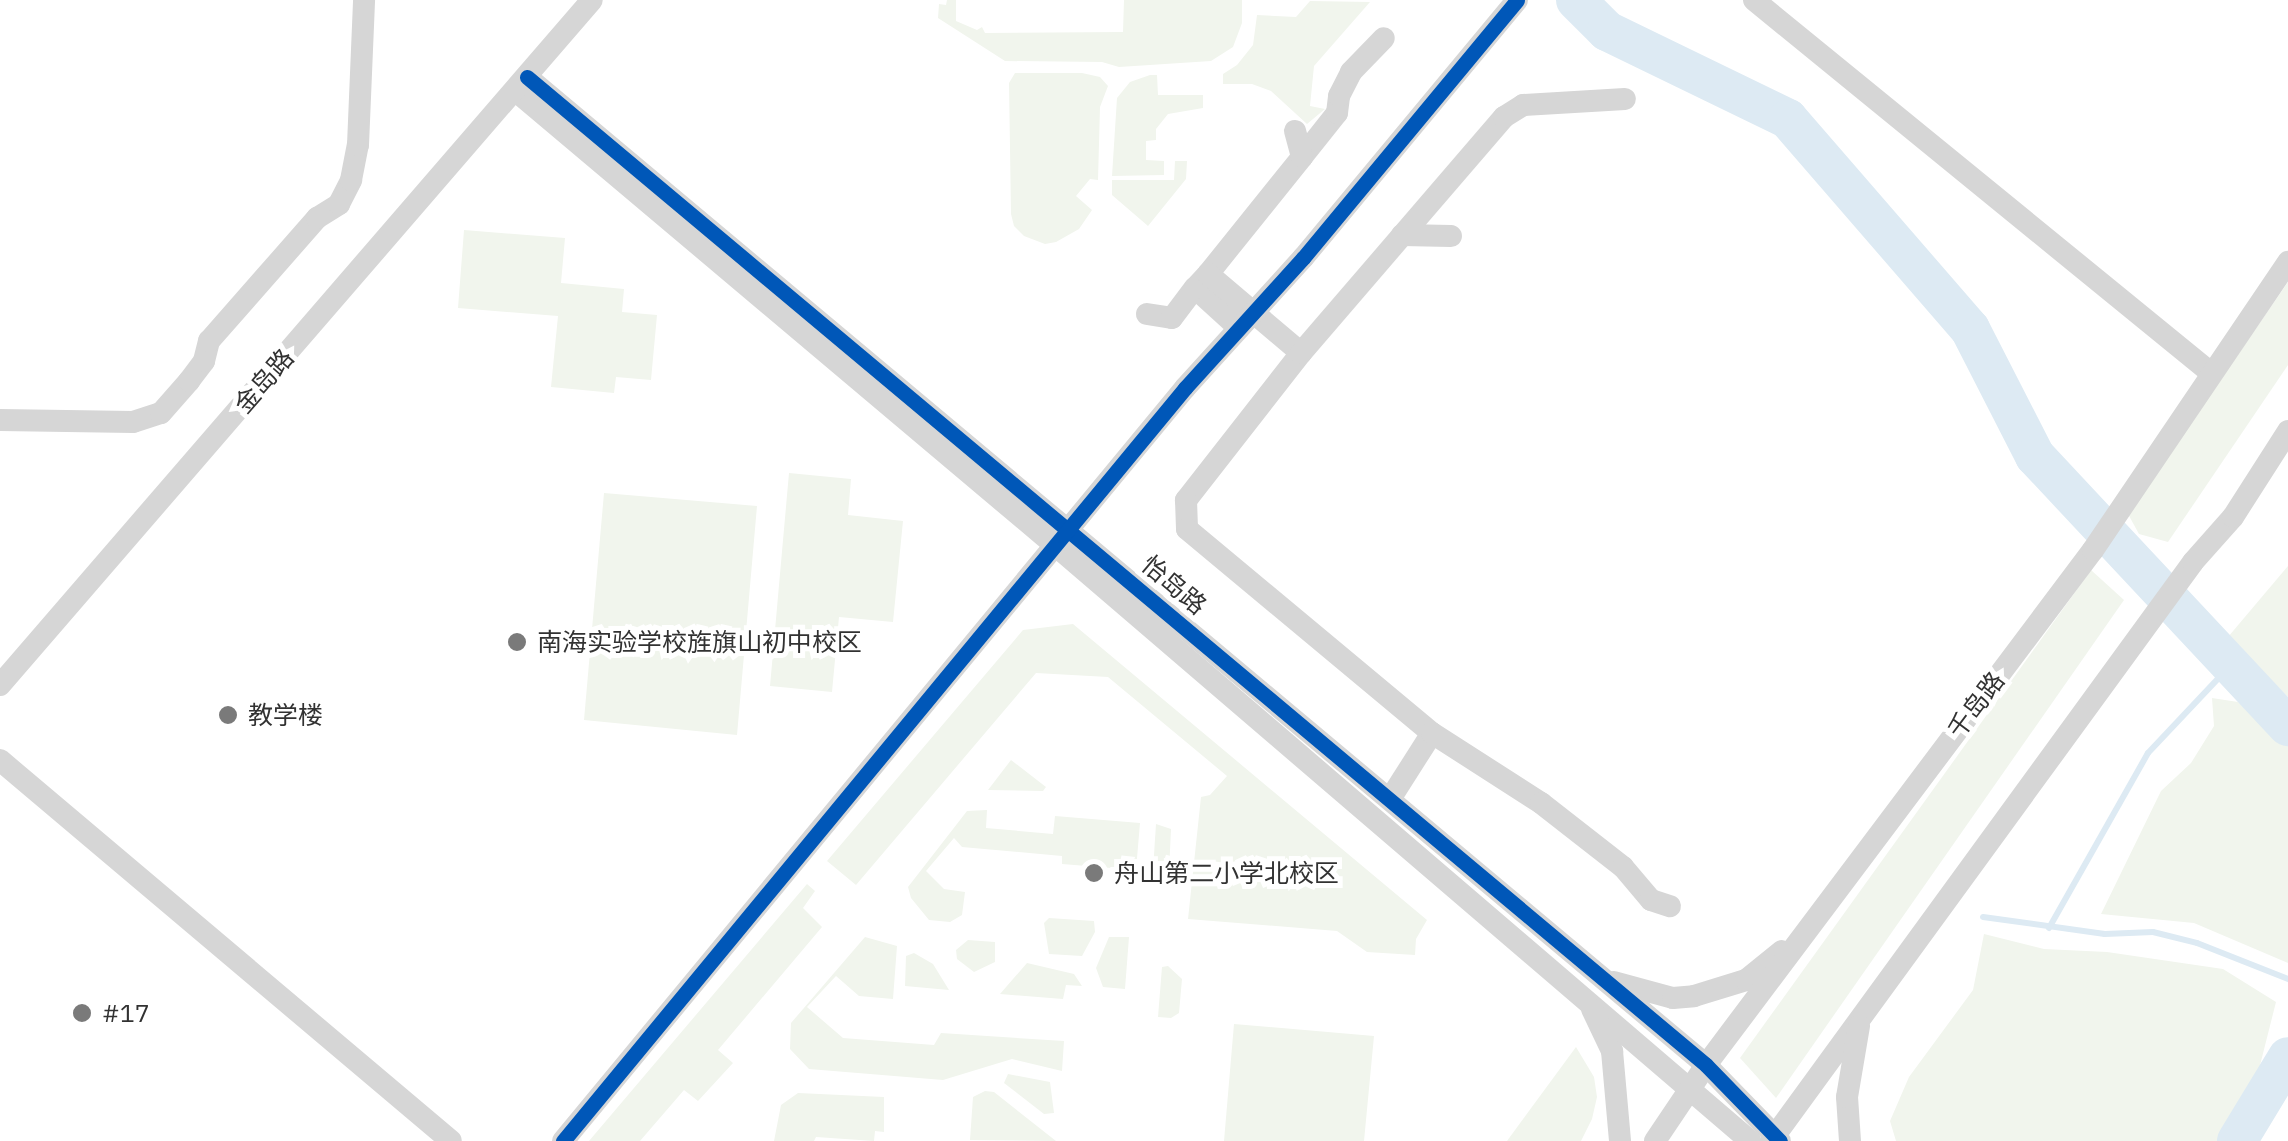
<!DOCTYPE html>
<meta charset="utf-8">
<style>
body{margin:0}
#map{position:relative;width:2288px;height:1141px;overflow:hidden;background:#fff;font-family:"IBM Plex Sans","Noto Sans SC",sans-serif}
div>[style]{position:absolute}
.green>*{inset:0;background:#f1f5ed}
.stream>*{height:6px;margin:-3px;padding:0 3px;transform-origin:3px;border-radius:3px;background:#ddeaf3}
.river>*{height:40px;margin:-20px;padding:0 20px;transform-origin:20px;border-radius:20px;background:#ddeaf3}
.minor>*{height:22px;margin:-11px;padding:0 11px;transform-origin:11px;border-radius:11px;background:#d6d6d6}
.cycleway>*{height:15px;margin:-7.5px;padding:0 7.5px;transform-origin:7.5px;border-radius:7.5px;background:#0057b8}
.dots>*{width:28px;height:28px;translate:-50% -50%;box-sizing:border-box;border:5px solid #fff;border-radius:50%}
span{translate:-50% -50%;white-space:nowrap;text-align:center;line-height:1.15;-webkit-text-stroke:10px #fff;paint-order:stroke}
.street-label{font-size:25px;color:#323232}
.poi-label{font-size:25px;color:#323232}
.left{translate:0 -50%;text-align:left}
</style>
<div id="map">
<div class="green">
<i style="clip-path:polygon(947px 0,956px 0,956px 21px,977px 30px,982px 27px,985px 33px,1123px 32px,1124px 0,1242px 0,1242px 23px,1233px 47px,1211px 61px,1119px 67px,1102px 62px,1005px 61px,938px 18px,939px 4px,946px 5px)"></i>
<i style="clip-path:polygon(1310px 1px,1370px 2px,1314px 66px,1310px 106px,1325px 109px,1307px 124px,1271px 91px,1252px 84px,1223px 84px,1223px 74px,1237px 65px,1253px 45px,1257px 15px,1296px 17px)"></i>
<i style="clip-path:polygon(1015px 73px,1082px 73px,1100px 77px,1108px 86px,1100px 107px,1098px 180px,1090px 179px,1076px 196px,1092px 210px,1079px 229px,1056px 242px,1045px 244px,1024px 236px,1014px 226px,1011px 214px,1009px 83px)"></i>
<i style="clip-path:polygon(1150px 75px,1157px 75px,1158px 95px,1203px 95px,1203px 108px,1168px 114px,1156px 129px,1156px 140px,1146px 141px,1146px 160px,1164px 161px,1164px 175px,1112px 176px,1117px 98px,1130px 82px)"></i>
<i style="clip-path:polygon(1175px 161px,1187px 161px,1186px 179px,1148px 226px,1112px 195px,1112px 180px,1174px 180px)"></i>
<i style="clip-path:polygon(464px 230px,565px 238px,561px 283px,624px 289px,622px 312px,657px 315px,651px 380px,616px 377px,614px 393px,551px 387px,558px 316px,458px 308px)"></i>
<i style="clip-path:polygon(2288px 282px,2288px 365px,2168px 542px,2139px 534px,2128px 514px)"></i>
<i style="clip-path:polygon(789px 473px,851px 479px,848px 515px,903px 521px,893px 622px,839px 617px,832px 692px,770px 686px)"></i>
<i style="clip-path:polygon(604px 493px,757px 506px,737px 735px,584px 720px)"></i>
<i style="clip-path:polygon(2288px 566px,2288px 697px,2228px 637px)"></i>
<i style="clip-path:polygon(2091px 570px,2124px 600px,1776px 1098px,1740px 1058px)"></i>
<i style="clip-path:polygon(1073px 624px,1427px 920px,1416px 939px,1415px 955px,1367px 952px,1337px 931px,1188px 919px,1201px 797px,1210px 795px,1227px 776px,1108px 677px,1036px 673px,856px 885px,827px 861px,1023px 630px)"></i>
<i style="clip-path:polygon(2212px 698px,2238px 702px,2288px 745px,2288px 963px,2194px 923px,2101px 914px,2161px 791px,2191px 763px,2214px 726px)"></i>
<i style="clip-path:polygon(1011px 760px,1046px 787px,1043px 791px,988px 790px)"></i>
<i style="clip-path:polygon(987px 810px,986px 828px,1053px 834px,1055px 816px,1140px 823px,1136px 870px,1062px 864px,1062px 856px,962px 847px,954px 838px,926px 871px,944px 889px,965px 892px,962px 915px,950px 922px,929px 920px,911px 898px,908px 887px,967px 811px)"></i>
<i style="clip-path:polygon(1156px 824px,1171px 829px,1169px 872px,1153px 870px)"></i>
<i style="clip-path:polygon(807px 884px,815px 891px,803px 908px,822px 927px,718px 1050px,733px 1063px,698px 1101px,684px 1090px,640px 1141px,589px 1141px)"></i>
<i style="clip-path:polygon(1049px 918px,1094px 921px,1095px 932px,1082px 956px,1049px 954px,1044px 923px)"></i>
<i style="clip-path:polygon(1984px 934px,2044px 949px,2107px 952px,2223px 969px,2276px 1002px,2252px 1097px,2220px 1141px,1896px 1141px,1890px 1121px,1909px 1077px,1973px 990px)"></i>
<i style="clip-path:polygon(865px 937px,897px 946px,893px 999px,859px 996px,836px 976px,807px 1007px,843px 1038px,934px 1045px,941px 1033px,1064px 1041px,1062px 1071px,1012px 1059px,943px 1080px,809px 1069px,790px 1049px,791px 1023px)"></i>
<i style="clip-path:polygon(1109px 937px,1129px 937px,1125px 989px,1103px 987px,1096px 968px)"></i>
<i style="clip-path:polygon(968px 940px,995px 942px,995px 962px,974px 972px,957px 959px,956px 950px)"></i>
<i style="clip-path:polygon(914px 953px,933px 964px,949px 990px,905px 986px,906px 956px)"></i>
<i style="clip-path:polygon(1027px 963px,1074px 974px,1082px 986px,1066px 985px,1063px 999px,1000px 994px)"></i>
<i style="clip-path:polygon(1168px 966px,1182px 979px,1179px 1013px,1171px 1018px,1158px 1017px,1162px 967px)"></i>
<i style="clip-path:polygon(1234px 1024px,1374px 1036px,1364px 1141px,1224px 1141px)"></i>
<i style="clip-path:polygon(1576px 1047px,1594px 1077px,1597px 1097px,1592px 1119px,1581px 1141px,1507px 1141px)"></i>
<i style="clip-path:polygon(1008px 1074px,1050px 1082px,1054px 1113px,1044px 1114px,1004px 1083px)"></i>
<i style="clip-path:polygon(985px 1091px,994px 1092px,1056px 1141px,970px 1140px,973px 1097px)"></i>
<i style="clip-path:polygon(798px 1093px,884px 1097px,884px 1132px,875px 1131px,874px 1141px,816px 1137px,814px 1141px,774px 1141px,781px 1105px)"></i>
</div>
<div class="stream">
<i style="left:1983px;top:917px;width:123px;rotate:7.9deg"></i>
<i style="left:2105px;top:934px;width:48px;rotate:-2.4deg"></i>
<i style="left:2153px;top:932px;width:45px;rotate:14deg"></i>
<i style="left:2197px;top:943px;width:98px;rotate:21.6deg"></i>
<i style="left:2049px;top:928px;width:201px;rotate:-60.5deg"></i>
<i style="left:2148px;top:753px;width:120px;rotate:-46.7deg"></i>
</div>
<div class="river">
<i style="left:1576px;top:0;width:44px;rotate:45deg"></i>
<i style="left:1607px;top:31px;width:201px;rotate:25.9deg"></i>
<i style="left:1788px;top:119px;width:278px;rotate:49.1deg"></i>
<i style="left:1970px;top:329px;width:143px;rotate:62.9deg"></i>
<i style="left:2035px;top:456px;width:370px;rotate:46.9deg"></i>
<i style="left:2237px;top:1141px;width:98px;rotate:-58.7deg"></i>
</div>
<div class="minor">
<i style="left:1754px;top:0;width:590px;rotate:39.22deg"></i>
<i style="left:527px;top:77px;width:1538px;rotate:39.96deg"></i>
<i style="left:1706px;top:1065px;width:106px;rotate:45.8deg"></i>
<i style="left:516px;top:91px;width:708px;rotate:40.13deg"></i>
<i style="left:1057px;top:547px;width:913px;rotate:40.6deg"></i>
<i style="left:1302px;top:157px;width:56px;rotate:-51.5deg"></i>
<i style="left:1337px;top:113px;width:17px;rotate:-83deg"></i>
<i style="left:1339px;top:96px;width:27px;rotate:-63deg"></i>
<i style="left:1351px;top:72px;width:47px;rotate:-45.9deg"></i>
<i style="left:1402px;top:235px;width:49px;rotate:1.2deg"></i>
<i style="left:1208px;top:274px;width:150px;rotate:-51.2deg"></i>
<i style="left:1302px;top:157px;width:27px;rotate:-105deg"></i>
<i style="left:1147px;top:314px;width:25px;rotate:9deg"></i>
<i style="left:1172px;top:318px;width:38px;rotate:-53deg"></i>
<i style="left:1239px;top:328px;width:59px;rotate:-137.7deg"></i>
<i style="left:1195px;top:288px;width:19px;rotate:-47deg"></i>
<i style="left:1208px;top:274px;width:122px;rotate:40.3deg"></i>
<i style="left:1301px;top:353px;width:187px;rotate:128deg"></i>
<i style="left:1186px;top:500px;width:29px;rotate:88deg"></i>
<i style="left:1187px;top:529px;width:319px;rotate:39.8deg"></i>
<i style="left:1301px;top:353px;width:311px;rotate:-49.3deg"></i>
<i style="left:1504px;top:117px;width:22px;rotate:-32deg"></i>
<i style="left:1523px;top:105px;width:102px;rotate:-3.4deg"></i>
<i style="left:0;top:420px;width:133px;rotate:0.9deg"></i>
<i style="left:133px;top:422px;width:29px;rotate:-18deg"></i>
<i style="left:161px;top:413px;width:43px;rotate:-48.8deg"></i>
<i style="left:189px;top:381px;width:25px;rotate:-53deg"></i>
<i style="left:204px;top:361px;width:21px;rotate:-76deg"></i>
<i style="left:209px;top:341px;width:164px;rotate:-48.7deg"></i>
<i style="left:317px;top:218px;width:26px;rotate:-32deg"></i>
<i style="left:339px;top:204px;width:27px;rotate:-63deg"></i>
<i style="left:351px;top:180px;width:36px;rotate:-79deg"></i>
<i style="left:358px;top:145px;width:145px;rotate:-87.6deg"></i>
<i style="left:0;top:685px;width:905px;rotate:-49.17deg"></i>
<i style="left:0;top:760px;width:590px;rotate:40.19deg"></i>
<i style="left:1390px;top:799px;width:78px;rotate:-57.5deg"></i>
<i style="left:1432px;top:733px;width:130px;rotate:32.7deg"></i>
<i style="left:1541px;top:803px;width:104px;rotate:38deg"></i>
<i style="left:1623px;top:867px;width:43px;rotate:49.7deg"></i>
<i style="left:1651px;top:900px;width:20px;rotate:18deg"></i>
<i style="left:1614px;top:982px;width:61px;rotate:15.2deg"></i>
<i style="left:1673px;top:998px;width:21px;rotate:-5deg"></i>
<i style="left:1694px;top:996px;width:54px;rotate:-17.1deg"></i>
<i style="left:1746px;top:980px;width:46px;rotate:-38.9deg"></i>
<i style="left:1592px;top:1009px;width:47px;rotate:64.5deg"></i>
<i style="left:1612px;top:1051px;width:90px;rotate:84.9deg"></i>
<i style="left:563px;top:1141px;width:977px;rotate:-50.44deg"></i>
<i style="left:1185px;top:388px;width:176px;rotate:-47.8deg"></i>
<i style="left:1303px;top:258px;width:335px;rotate:-50.3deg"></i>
<i style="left:1655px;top:1141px;width:92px;rotate:-56.1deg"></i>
<i style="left:1706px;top:1065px;width:644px;rotate:-53.08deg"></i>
<i style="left:2093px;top:550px;width:348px;rotate:-55.9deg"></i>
<i style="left:1771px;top:1141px;width:716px;rotate:-53.91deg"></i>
<i style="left:2193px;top:562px;width:60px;rotate:-48.4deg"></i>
<i style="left:2233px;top:517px;width:102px;rotate:-57.4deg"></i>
<i style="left:1850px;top:1141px;width:44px;rotate:-93.9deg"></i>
<i style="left:1847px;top:1097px;width:72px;rotate:-80.4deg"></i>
</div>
<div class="cycleway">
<i style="left:527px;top:77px;width:1538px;rotate:39.96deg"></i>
<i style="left:1706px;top:1065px;width:106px;rotate:45.8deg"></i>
<i style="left:563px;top:1141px;width:977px;rotate:-50.44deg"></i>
<i style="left:1185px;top:388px;width:176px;rotate:-47.8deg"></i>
<i style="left:1303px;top:258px;width:335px;rotate:-50.3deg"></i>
</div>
<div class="dots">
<i style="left:517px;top:642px;background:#7a7a7a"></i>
<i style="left:228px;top:715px;background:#7a7a7a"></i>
<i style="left:1094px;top:873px;background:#7a7a7a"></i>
<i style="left:82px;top:1013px;background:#7a7a7a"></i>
</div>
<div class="street-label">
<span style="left:264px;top:381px;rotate:-49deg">金岛路</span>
<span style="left:1174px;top:585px;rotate:40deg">怡岛路</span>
<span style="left:1976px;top:705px;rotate:-53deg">千岛路</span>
</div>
<div class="poi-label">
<span class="left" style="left:537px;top:642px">南海实验学校旌旗山初中校区</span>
<span class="left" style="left:248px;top:715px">教学楼</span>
<span class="left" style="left:1114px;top:873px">舟山第二小学北校区</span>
<span class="left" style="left:102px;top:1013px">#17</span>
</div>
</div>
